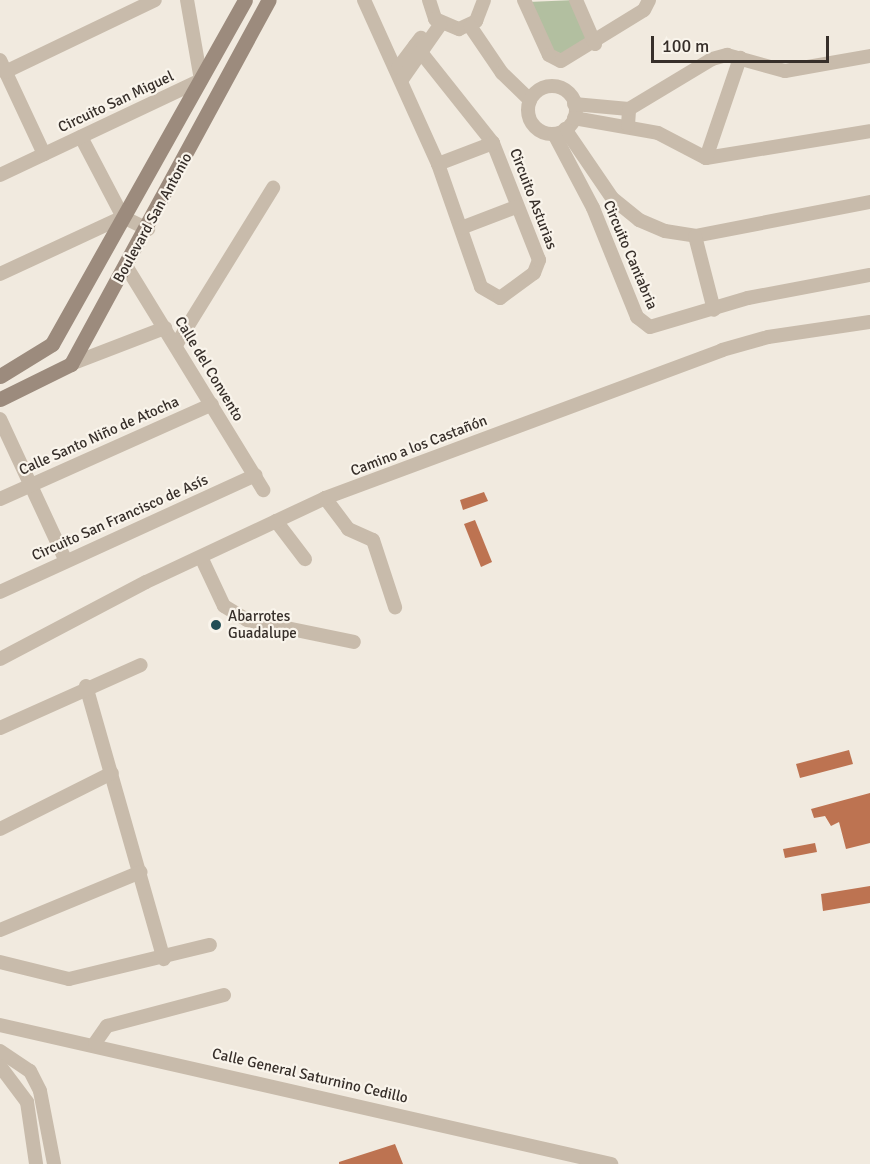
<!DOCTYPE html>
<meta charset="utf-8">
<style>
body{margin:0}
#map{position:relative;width:870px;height:1164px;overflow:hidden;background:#f1eadf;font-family:Signika,sans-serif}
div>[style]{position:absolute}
.green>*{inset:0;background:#b2bfa0}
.building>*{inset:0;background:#bd7351}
.street>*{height:14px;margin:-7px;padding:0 7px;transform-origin:7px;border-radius:7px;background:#c8bbab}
.street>.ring{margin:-7px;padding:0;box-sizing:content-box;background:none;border:14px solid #c8bbab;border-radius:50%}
.secondary>*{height:15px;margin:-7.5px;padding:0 7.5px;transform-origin:7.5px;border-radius:7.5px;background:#9c8b7d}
.dots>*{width:16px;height:16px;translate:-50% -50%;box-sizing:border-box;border:3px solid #f9f4eb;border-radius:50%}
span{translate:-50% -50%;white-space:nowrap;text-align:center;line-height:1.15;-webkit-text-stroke:4.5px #f9f4eb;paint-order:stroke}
.street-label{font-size:15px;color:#372f2a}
.poi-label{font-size:15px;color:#372f2a}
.left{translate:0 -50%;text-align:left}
.scale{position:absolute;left:651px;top:36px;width:178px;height:27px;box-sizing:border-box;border:3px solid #372f2a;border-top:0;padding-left:8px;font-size:18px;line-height:21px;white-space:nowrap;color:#372f2a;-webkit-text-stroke:4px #f9f4eb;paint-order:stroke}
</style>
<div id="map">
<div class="green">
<i style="clip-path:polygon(575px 0,590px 42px,565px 55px,554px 51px,528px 2px)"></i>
</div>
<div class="building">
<i style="clip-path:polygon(484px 492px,488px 501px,463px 510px,460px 500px)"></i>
<i style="clip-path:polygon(475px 520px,492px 562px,481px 567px,464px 524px)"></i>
<i style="clip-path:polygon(849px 750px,853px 764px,800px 778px,796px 764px)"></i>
<i style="clip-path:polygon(870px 793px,870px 843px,846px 849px,839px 822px,831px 826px,825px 816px,814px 818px,811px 809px)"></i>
<i style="clip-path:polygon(815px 843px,817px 852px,785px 858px,783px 849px)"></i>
<i style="clip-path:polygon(870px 886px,870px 903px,823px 911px,821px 894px)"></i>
<i style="clip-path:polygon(395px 1144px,403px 1164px,339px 1164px,339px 1162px)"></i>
</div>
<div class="street">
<i style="left:364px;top:0;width:180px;rotate:65.7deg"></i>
<i style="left:438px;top:164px;width:130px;rotate:70.7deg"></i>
<i style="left:481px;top:287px;width:22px;rotate:30deg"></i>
<i style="left:500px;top:298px;width:42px;rotate:-36.3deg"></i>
<i style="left:534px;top:273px;width:14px;rotate:-69deg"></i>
<i style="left:539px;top:260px;width:126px;rotate:-111.5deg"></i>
<i style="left:493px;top:143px;width:125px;rotate:-128.5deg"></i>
<i style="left:429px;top:0;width:20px;rotate:72deg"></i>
<i style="left:435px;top:19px;width:26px;rotate:23deg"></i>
<i style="left:459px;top:29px;width:19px;rotate:-25deg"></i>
<i style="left:476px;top:21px;width:22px;rotate:-69deg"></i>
<i style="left:524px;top:0;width:60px;rotate:65.6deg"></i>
<i style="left:549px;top:55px;width:13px;rotate:27deg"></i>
<i style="left:561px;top:61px;width:97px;rotate:-31.6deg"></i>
<i style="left:644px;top:10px;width:11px;rotate:-63deg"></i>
<i style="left:576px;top:0;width:48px;rotate:66.6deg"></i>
<i style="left:470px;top:26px;width:57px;rotate:55.8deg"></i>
<i style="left:502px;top:73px;width:39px;rotate:44deg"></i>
<i style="left:0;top:60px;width:104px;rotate:64.9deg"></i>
<i style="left:398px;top:68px;width:38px;rotate:-53deg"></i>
<i style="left:5px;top:72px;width:166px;rotate:-25.6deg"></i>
<i style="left:403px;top:78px;width:65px;rotate:-55.1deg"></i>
<i class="ring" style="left:528px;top:86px;width:34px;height:34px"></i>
<i style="left:574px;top:104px;width:55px;rotate:5.2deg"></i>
<i style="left:574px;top:118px;width:85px;rotate:10.1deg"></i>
<i style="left:658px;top:133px;width:54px;rotate:27.5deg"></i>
<i style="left:706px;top:158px;width:166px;rotate:-9.3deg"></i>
<i style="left:628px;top:125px;width:16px;rotate:-86deg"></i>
<i style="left:629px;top:109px;width:97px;rotate:-31.1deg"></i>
<i style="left:712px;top:59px;width:16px;rotate:-15deg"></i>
<i style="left:727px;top:55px;width:60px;rotate:15.4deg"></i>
<i style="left:785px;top:71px;width:86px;rotate:-10deg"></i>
<i style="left:565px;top:129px;width:83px;rotate:55.7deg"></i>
<i style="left:612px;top:198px;width:35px;rotate:39deg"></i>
<i style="left:639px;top:220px;width:28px;rotate:23deg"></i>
<i style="left:665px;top:231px;width:30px;rotate:9deg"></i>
<i style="left:695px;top:236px;width:178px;rotate:-11deg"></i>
<i style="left:554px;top:134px;width:84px;rotate:62.2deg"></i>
<i style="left:593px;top:208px;width:118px;rotate:68deg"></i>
<i style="left:637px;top:317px;width:16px;rotate:38deg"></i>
<i style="left:650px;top:327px;width:102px;rotate:-16.5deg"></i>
<i style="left:748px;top:298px;width:124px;rotate:-10.7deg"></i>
<i style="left:81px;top:137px;width:90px;rotate:62.3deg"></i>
<i style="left:706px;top:158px;width:106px;rotate:-71.2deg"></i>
<i style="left:438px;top:164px;width:59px;rotate:-20.9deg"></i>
<i style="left:0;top:175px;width:222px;rotate:-25.3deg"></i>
<i style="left:201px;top:80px;width:81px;rotate:-99.9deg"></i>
<i style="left:461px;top:228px;width:59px;rotate:-20.9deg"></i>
<i style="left:695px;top:236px;width:76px;rotate:75.6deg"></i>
<i style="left:126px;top:266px;width:263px;rotate:58.5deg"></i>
<i style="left:0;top:274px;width:136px;rotate:-24.9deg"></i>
<i style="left:123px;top:217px;width:28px;rotate:26deg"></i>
<i style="left:176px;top:345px;width:185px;rotate:-58.3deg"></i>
<i style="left:71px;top:364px;width:101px;rotate:-21deg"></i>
<i style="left:0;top:419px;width:154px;rotate:65.1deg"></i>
<i style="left:325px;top:498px;width:39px;rotate:53deg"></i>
<i style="left:348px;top:529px;width:27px;rotate:24deg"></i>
<i style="left:373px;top:540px;width:71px;rotate:71.8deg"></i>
<i style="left:0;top:499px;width:232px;rotate:-24.1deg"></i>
<i style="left:276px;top:521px;width:48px;rotate:52.7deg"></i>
<i style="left:201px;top:557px;width:54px;rotate:64.9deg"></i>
<i style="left:224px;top:606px;width:27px;rotate:31deg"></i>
<i style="left:247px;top:620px;width:109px;rotate:11.6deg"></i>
<i style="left:0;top:592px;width:281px;rotate:-24.6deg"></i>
<i style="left:0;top:659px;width:165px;rotate:-27.8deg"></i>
<i style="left:146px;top:582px;width:198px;rotate:-25.1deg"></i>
<i style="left:325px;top:498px;width:424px;rotate:-20.4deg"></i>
<i style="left:722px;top:350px;width:48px;rotate:-15.8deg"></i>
<i style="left:768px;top:337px;width:103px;rotate:-8.4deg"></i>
<i style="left:86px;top:686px;width:284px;rotate:74.1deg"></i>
<i style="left:0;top:728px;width:154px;rotate:-24.1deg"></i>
<i style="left:0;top:829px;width:125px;rotate:-26.6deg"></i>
<i style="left:0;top:930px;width:152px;rotate:-22.4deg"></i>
<i style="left:0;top:962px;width:71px;rotate:13.8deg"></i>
<i style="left:69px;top:979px;width:145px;rotate:-13.6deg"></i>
<i style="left:0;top:1025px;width:627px;rotate:12.82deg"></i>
<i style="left:95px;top:1043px;width:21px;rotate:-55deg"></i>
<i style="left:107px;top:1026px;width:121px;rotate:-14.8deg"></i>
<i style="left:0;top:1051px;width:36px;rotate:34deg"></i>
<i style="left:30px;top:1071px;width:22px;rotate:63deg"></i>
<i style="left:40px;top:1091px;width:74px;rotate:79.1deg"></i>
<i style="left:0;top:1066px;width:45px;rotate:53.1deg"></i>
<i style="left:27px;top:1102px;width:63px;rotate:81.7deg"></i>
</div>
<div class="secondary">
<i style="left:0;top:376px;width:61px;rotate:-31.6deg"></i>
<i style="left:52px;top:344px;width:394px;rotate:-60.7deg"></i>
<i style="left:0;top:399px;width:79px;rotate:-26.2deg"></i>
<i style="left:71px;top:364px;width:414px;rotate:-61.5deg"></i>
</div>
<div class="dots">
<i style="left:216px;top:625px;background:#224e55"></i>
</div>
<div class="street-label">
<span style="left:116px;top:102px;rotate:-25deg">Circuito San Miguel</span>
<span style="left:533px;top:199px;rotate:69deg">Circuito Asturias</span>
<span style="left:153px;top:218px;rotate:-61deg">Boulevard San Antonio</span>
<span style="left:630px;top:255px;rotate:67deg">Circuito Cantabria</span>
<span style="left:209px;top:369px;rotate:59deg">Calle del Convento</span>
<span style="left:99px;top:436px;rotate:-24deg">Calle Santo Niño de Atocha</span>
<span style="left:419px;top:446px;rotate:-21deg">Camino a los Castañón</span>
<span style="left:120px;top:518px;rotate:-24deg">Circuito San Francisco de Asís</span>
<span style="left:310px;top:1076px;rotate:13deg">Calle General Saturnino Cedillo</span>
</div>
<div class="poi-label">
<span class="left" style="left:228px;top:625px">Abarrotes<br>Guadalupe</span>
</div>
<div class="scale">100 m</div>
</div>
